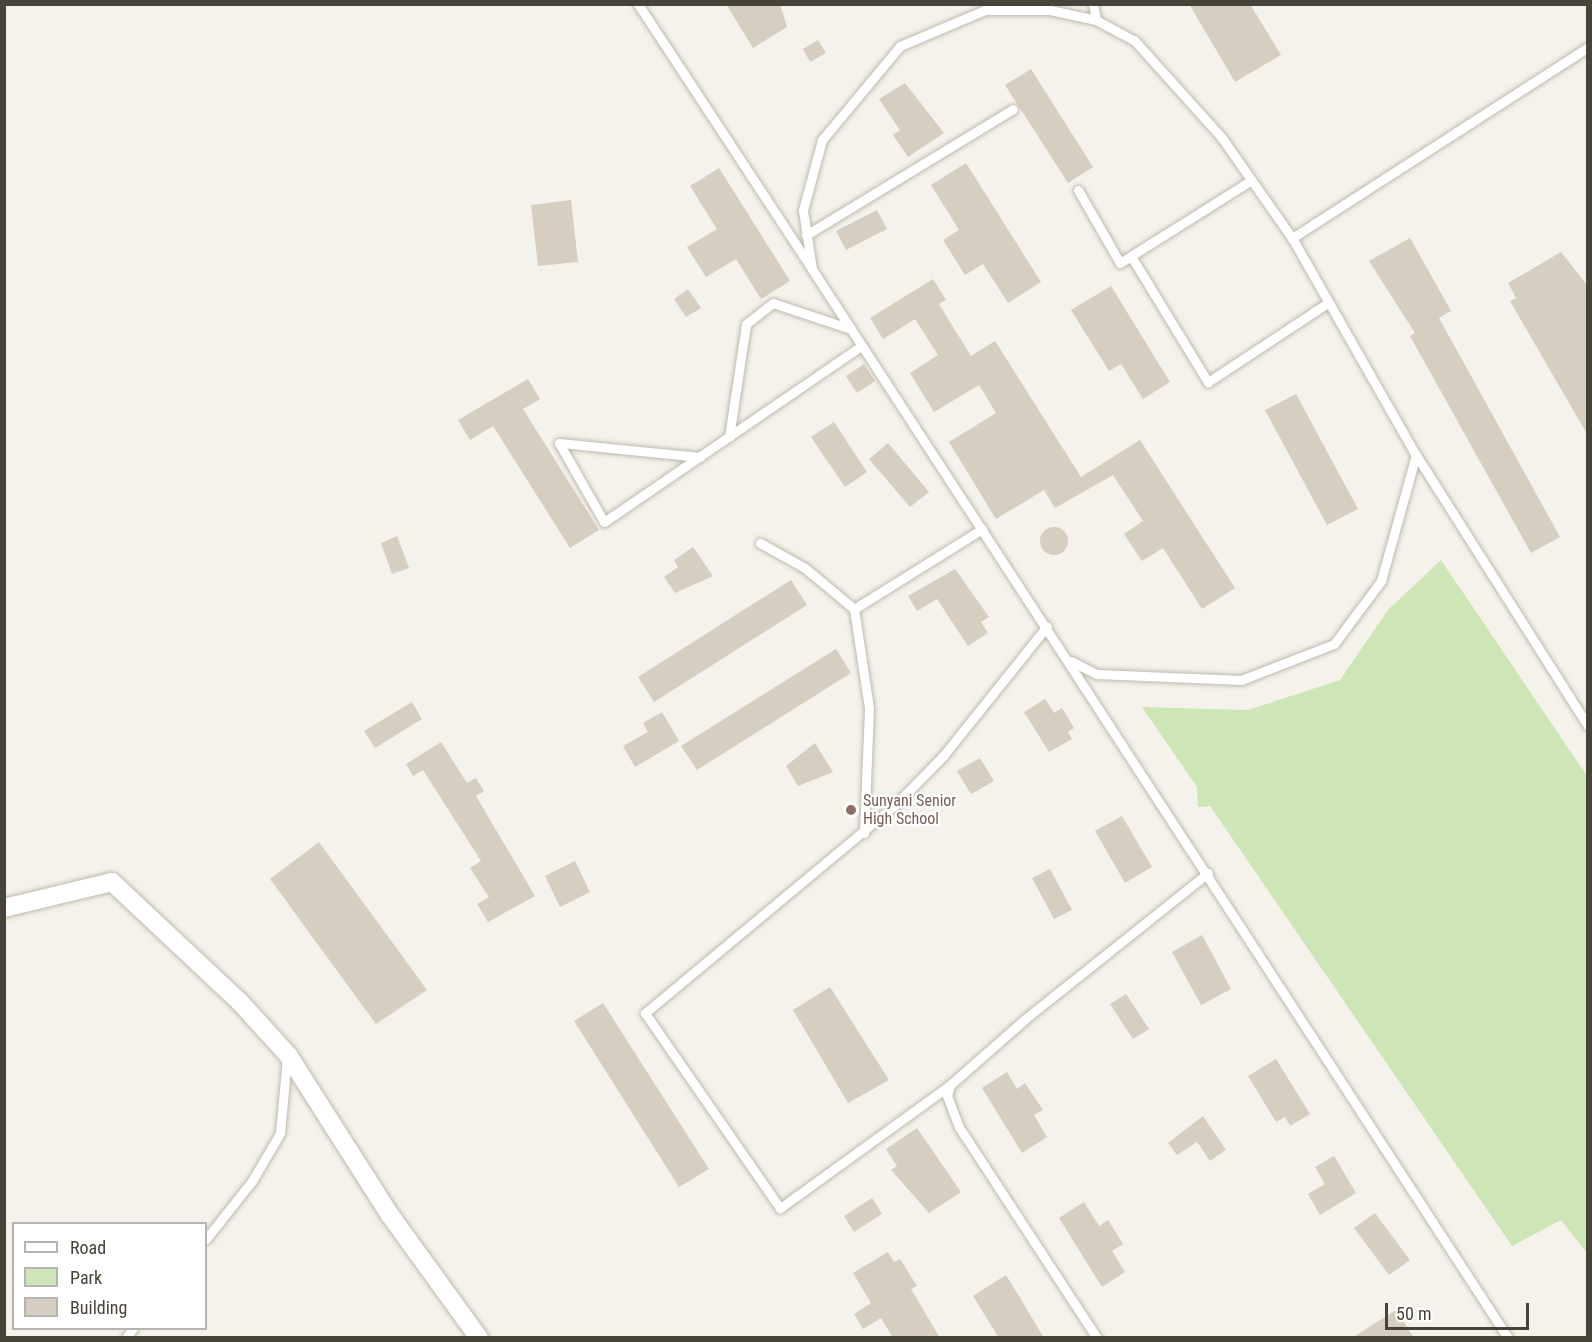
<!DOCTYPE html>
<style>
body{margin:0}
#map{position:relative;width:1592px;height:1342px;overflow:hidden;background:#f4f2eb;font-family:"Roboto Condensed",sans-serif}
div>[style]{position:absolute}
.green>*{inset:0;background:#cee5b7}
.building>*{inset:0;background:#d5cec1}
.round{border-radius:50%}
.roads{filter:drop-shadow(0 0 2px #c0baae) drop-shadow(0 0 2px #c0baae)}
.lane>*{height:9px;margin:-4.5px;padding:0 4.5px;transform-origin:4.5px;border-radius:4.5px;background:#fff}
.street>*{height:18px;margin:-9px;padding:0 9px;transform-origin:9px;border-radius:9px;background:#fff}
.dots>*{width:16px;height:16px;translate:-50% -50%;box-sizing:border-box;border:3px solid #fff;border-radius:50%}
span{translate:-50% -50%;white-space:nowrap;text-align:center;line-height:1.15;-webkit-text-stroke:4.5px #fff;paint-order:stroke}
.education-label{font-size:16px;color:#785e54}
.left{translate:0 -50%;text-align:left}
.frame{position:absolute;inset:0;border:6px solid #484339;pointer-events:none}
.legend{position:absolute;left:12px;top:1222px;width:195px;height:108px;box-sizing:border-box;background:#fff;border:2px solid #b6b4b0;margin:0;padding:8px 10px;list-style:none;font-size:18px;color:#484339}
.legend li{display:flex;align-items:center;gap:12px;height:30px}
.legend b{width:30px;border:2px solid #b6b4b0}
.scale{position:absolute;left:1385px;top:1303px;width:144px;height:27px;box-sizing:border-box;border:3px solid #484339;border-top:0;padding-left:8px;font-size:18px;line-height:21px;white-space:nowrap;color:#484339;-webkit-text-stroke:4px #fff;paint-order:stroke}
</style>
<div id="map">
<div class="green">
<i style="clip-path:polygon(1441px 560px,1587px 776px,1587px 1253px,1561px 1220px,1512px 1246px,1210px 806px,1198px 807px,1197px 787px,1142px 707px,1248px 710px,1340px 680px,1388px 610px)"></i>
</div>
<div class="building">
<i style="clip-path:polygon(726px 4px,780px 4px,787px 27px,753px 48px)"></i>
<i style="clip-path:polygon(1189px 4px,1250px 4px,1281px 55px,1235px 82px)"></i>
<i style="clip-path:polygon(818px 40px,826px 53px,810px 62px,803px 49px)"></i>
<i style="clip-path:polygon(1031px 69px,1093px 167px,1068px 183px,1005px 85px)"></i>
<i style="clip-path:polygon(905px 83px,944px 133px,908px 157px,893px 135px,900px 130px,879px 99px)"></i>
<i style="clip-path:polygon(966px 163px,1041px 282px,1008px 303px,983px 264px,965px 275px,943px 240px,959px 230px,931px 185px)"></i>
<i style="clip-path:polygon(719px 168px,790px 281px,761px 299px,736px 259px,706px 277px,687px 247px,717px 229px,690px 186px)"></i>
<i style="clip-path:polygon(571px 200px,578px 262px,538px 266px,531px 205px)"></i>
<i style="clip-path:polygon(877px 210px,887px 229px,846px 250px,836px 231px)"></i>
<i style="clip-path:polygon(1410px 238px,1451px 311px,1439px 318px,1560px 537px,1531px 553px,1410px 336px,1415px 333px,1369px 261px)"></i>
<i style="clip-path:polygon(1561px 252px,1587px 285px,1587px 434px,1510px 301px,1516px 298px,1508px 283px)"></i>
<i style="clip-path:polygon(933px 279px,946px 300px,939px 304px,971px 356px,995px 341px,1081px 477px,1140px 440px,1235px 588px,1202px 609px,1163px 548px,1142px 561px,1124px 534px,1143px 521px,1113px 475px,1055px 508px,1044px 490px,996px 519px,949px 442px,996px 413px,979px 385px,934px 412px,910px 373px,938px 355px,915px 319px,883px 339px,870px 318px)"></i>
<i style="clip-path:polygon(1111px 286px,1170px 382px,1143px 399px,1121px 364px,1109px 371px,1071px 310px)"></i>
<i style="clip-path:polygon(688px 289px,701px 308px,686px 317px,674px 299px)"></i>
<i style="clip-path:polygon(864px 364px,875px 381px,857px 393px,846px 376px)"></i>
<i style="clip-path:polygon(528px 379px,540px 399px,523px 409px,599px 530px,570px 548px,493px 426px,470px 440px,458px 420px)"></i>
<i style="clip-path:polygon(1296px 394px,1358px 509px,1327px 525px,1265px 410px)"></i>
<i style="clip-path:polygon(834px 422px,867px 472px,845px 487px,811px 437px)"></i>
<i style="clip-path:polygon(888px 443px,929px 492px,910px 507px,869px 459px)"></i>
<i class="round" style="left:1040px;top:527px;width:28px;height:28px"></i>
<i style="clip-path:polygon(397px 536px,409px 568px,392px 574px,381px 543px)"></i>
<i style="clip-path:polygon(693px 547px,713px 576px,675px 593px,664px 577px,678px 567px,674px 560px)"></i>
<i style="clip-path:polygon(955px 569px,989px 617px,981px 622px,988px 633px,968px 646px,937px 599px,917px 611px,908px 596px)"></i>
<i style="clip-path:polygon(791px 580px,807px 605px,654px 702px,638px 677px)"></i>
<i style="clip-path:polygon(836px 649px,851px 673px,697px 770px,681px 746px)"></i>
<i style="clip-path:polygon(1045px 699px,1054px 713px,1062px 708px,1074px 728px,1068px 732px,1072px 739px,1049px 752px,1024px 712px)"></i>
<i style="clip-path:polygon(412px 702px,422px 719px,375px 748px,364px 731px)"></i>
<i style="clip-path:polygon(662px 712px,679px 741px,635px 767px,623px 746px,648px 732px,643px 723px)"></i>
<i style="clip-path:polygon(441px 742px,467px 783px,476px 778px,484px 791px,476px 796px,535px 896px,488px 922px,477px 904px,489px 897px,470px 868px,481px 861px,423px 770px,413px 776px,406px 764px)"></i>
<i style="clip-path:polygon(815px 743px,833px 772px,798px 786px,786px 766px)"></i>
<i style="clip-path:polygon(980px 758px,994px 781px,971px 794px,957px 771px)"></i>
<i style="clip-path:polygon(1122px 816px,1152px 867px,1125px 883px,1095px 831px)"></i>
<i style="clip-path:polygon(319px 842px,427px 990px,376px 1024px,270px 879px)"></i>
<i style="clip-path:polygon(575px 861px,590px 892px,560px 907px,545px 876px)"></i>
<i style="clip-path:polygon(1050px 869px,1072px 910px,1054px 919px,1032px 878px)"></i>
<i style="clip-path:polygon(1202px 935px,1231px 989px,1201px 1005px,1172px 952px)"></i>
<i style="clip-path:polygon(830px 987px,889px 1080px,848px 1103px,793px 1010px)"></i>
<i style="clip-path:polygon(1126px 994px,1149px 1029px,1133px 1039px,1110px 1004px)"></i>
<i style="clip-path:polygon(603px 1003px,709px 1169px,679px 1187px,574px 1021px)"></i>
<i style="clip-path:polygon(1276px 1059px,1310px 1114px,1290px 1126px,1285px 1117px,1276px 1122px,1248px 1076px)"></i>
<i style="clip-path:polygon(1007px 1072px,1017px 1089px,1025px 1083px,1043px 1110px,1034px 1115px,1047px 1137px,1022px 1153px,982px 1088px)"></i>
<i style="clip-path:polygon(1203px 1116px,1226px 1150px,1210px 1161px,1197px 1142px,1177px 1155px,1168px 1143px)"></i>
<i style="clip-path:polygon(917px 1128px,961px 1192px,929px 1213px,891px 1170px,897px 1166px,886px 1149px)"></i>
<i style="clip-path:polygon(1334px 1156px,1356px 1193px,1320px 1215px,1308px 1194px,1325px 1184px,1315px 1167px)"></i>
<i style="clip-path:polygon(872px 1198px,882px 1214px,854px 1232px,844px 1216px)"></i>
<i style="clip-path:polygon(1084px 1202px,1099px 1226px,1108px 1220px,1123px 1244px,1112px 1251px,1125px 1272px,1102px 1287px,1059px 1218px)"></i>
<i style="clip-path:polygon(1375px 1213px,1410px 1260px,1389px 1275px,1354px 1228px)"></i>
<i style="clip-path:polygon(888px 1252px,894px 1262px,900px 1259px,917px 1286px,911px 1289px,940px 1338px,893px 1338px,881px 1318px,863px 1329px,854px 1314px,871px 1303px,853px 1273px)"></i>
<i style="clip-path:polygon(1006px 1275px,1019px 1296px,1044px 1338px,999px 1338px,973px 1296px)"></i>
<i style="clip-path:polygon(1396px 1310px,1414px 1338px,1352px 1338px)"></i>
</div>
<div class="roads">
<div class="lane">
<i style="left:638px;top:4px;width:315px;rotate:56.7deg"></i>
<i style="left:1093px;top:4px;width:16px;rotate:79deg"></i>
<i style="left:1250px;top:181px;width:141px;rotate:147.8deg"></i>
<i style="left:1131px;top:256px;width:148px;rotate:58.6deg"></i>
<i style="left:1208px;top:382px;width:141px;rotate:-33.5deg"></i>
<i style="left:1078px;top:190px;width:84px;rotate:60.1deg"></i>
<i style="left:1120px;top:263px;width:13px;rotate:-32deg"></i>
<i style="left:806px;top:235px;width:242px;rotate:-31.3deg"></i>
<i style="left:1292px;top:238px;width:352px;rotate:-32.8deg"></i>
<i style="left:729px;top:437px;width:114px;rotate:-81.4deg"></i>
<i style="left:746px;top:324px;width:34px;rotate:-38deg"></i>
<i style="left:773px;top:303px;width:79px;rotate:18.4deg"></i>
<i style="left:700px;top:457px;width:142px;rotate:-174.3deg"></i>
<i style="left:559px;top:443px;width:91px;rotate:60.3deg"></i>
<i style="left:604px;top:522px;width:310px;rotate:-34.4deg"></i>
<i style="left:760px;top:543px;width:51px;rotate:29.1deg"></i>
<i style="left:805px;top:568px;width:64px;rotate:39.9deg"></i>
<i style="left:1071px;top:661px;width:29px;rotate:27deg"></i>
<i style="left:1097px;top:674px;width:144px;rotate:2.4deg"></i>
<i style="left:1241px;top:680px;width:100px;rotate:-21.2deg"></i>
<i style="left:1334px;top:644px;width:79px;rotate:-53.3deg"></i>
<i style="left:1381px;top:581px;width:131px;rotate:-74.5deg"></i>
<i style="left:864px;top:833px;width:125px;rotate:-87.7deg"></i>
<i style="left:869px;top:708px;width:100px;rotate:-98.6deg"></i>
<i style="left:854px;top:609px;width:151px;rotate:-32deg"></i>
<i style="left:950px;top:1085px;width:210px;rotate:144.1deg"></i>
<i style="left:780px;top:1208px;width:237px;rotate:-124.7deg"></i>
<i style="left:645px;top:1013px;width:325px;rotate:-39.8deg"></i>
<i style="left:895px;top:805px;width:69px;rotate:-45.6deg"></i>
<i style="left:943px;top:756px;width:166px;rotate:-51.3deg"></i>
<i style="left:206px;top:1239px;width:74px;rotate:-51.6deg"></i>
<i style="left:252px;top:1181px;width:56px;rotate:-59.7deg"></i>
<i style="left:280px;top:1133px;width:76px;rotate:-84.7deg"></i>
<i style="left:126px;top:1338px;width:12px;rotate:-55deg"></i>
<i style="left:1097px;top:1338px;width:252px;rotate:-123.2deg"></i>
<i style="left:959px;top:1127px;width:33px;rotate:-111deg"></i>
<i style="left:947px;top:1096px;width:11px;rotate:-75deg"></i>
<i style="left:950px;top:1085px;width:100px;rotate:-41.3deg"></i>
<i style="left:1025px;top:1019px;width:234px;rotate:-38.6deg"></i>
<i style="left:1508px;top:1338px;width:1276px;rotate:-123.07deg"></i>
<i style="left:812px;top:269px;width:60px;rotate:-98.7deg"></i>
<i style="left:803px;top:210px;width:73px;rotate:-74.8deg"></i>
<i style="left:822px;top:140px;width:122px;rotate:-50.3deg"></i>
<i style="left:900px;top:46px;width:92px;rotate:-23deg"></i>
<i style="left:985px;top:10px;width:65px"></i>
<i style="left:1050px;top:10px;width:47px;rotate:12.3deg"></i>
<i style="left:1096px;top:20px;width:44px;rotate:28.3deg"></i>
<i style="left:1135px;top:41px;width:130px;rotate:48.1deg"></i>
<i style="left:1222px;top:138px;width:122px;rotate:55deg"></i>
<i style="left:1292px;top:238px;width:250px;rotate:60.3deg"></i>
<i style="left:1416px;top:455px;width:321px;rotate:57.6deg"></i>
</div>
<div class="street">
<i style="left:4px;top:908px;width:111px;rotate:-13.5deg"></i>
<i style="left:112px;top:882px;width:175px;rotate:43.2deg"></i>
<i style="left:240px;top:1002px;width:72px;rotate:47.8deg"></i>
<i style="left:288px;top:1055px;width:190px;rotate:57.5deg"></i>
<i style="left:390px;top:1215px;width:152px;rotate:54.1deg"></i>
</div>
</div>
<div class="dots">
<i style="left:851px;top:810px;background:#8d6e63"></i>
</div>
<div class="education-label">
<span class="left" style="left:863px;top:810px">Sunyani Senior<br>High School</span>
</div>
<div class="frame"></div>
<ul class="legend">
<li><b style="height:8px;background:#fff"></b>Road</li>
<li><b style="height:16px;background:#cee5b7"></b>Park</li>
<li><b style="height:16px;background:#d5cec1"></b>Building</li>
</ul>
<div class="scale">50 m</div>
</div>
